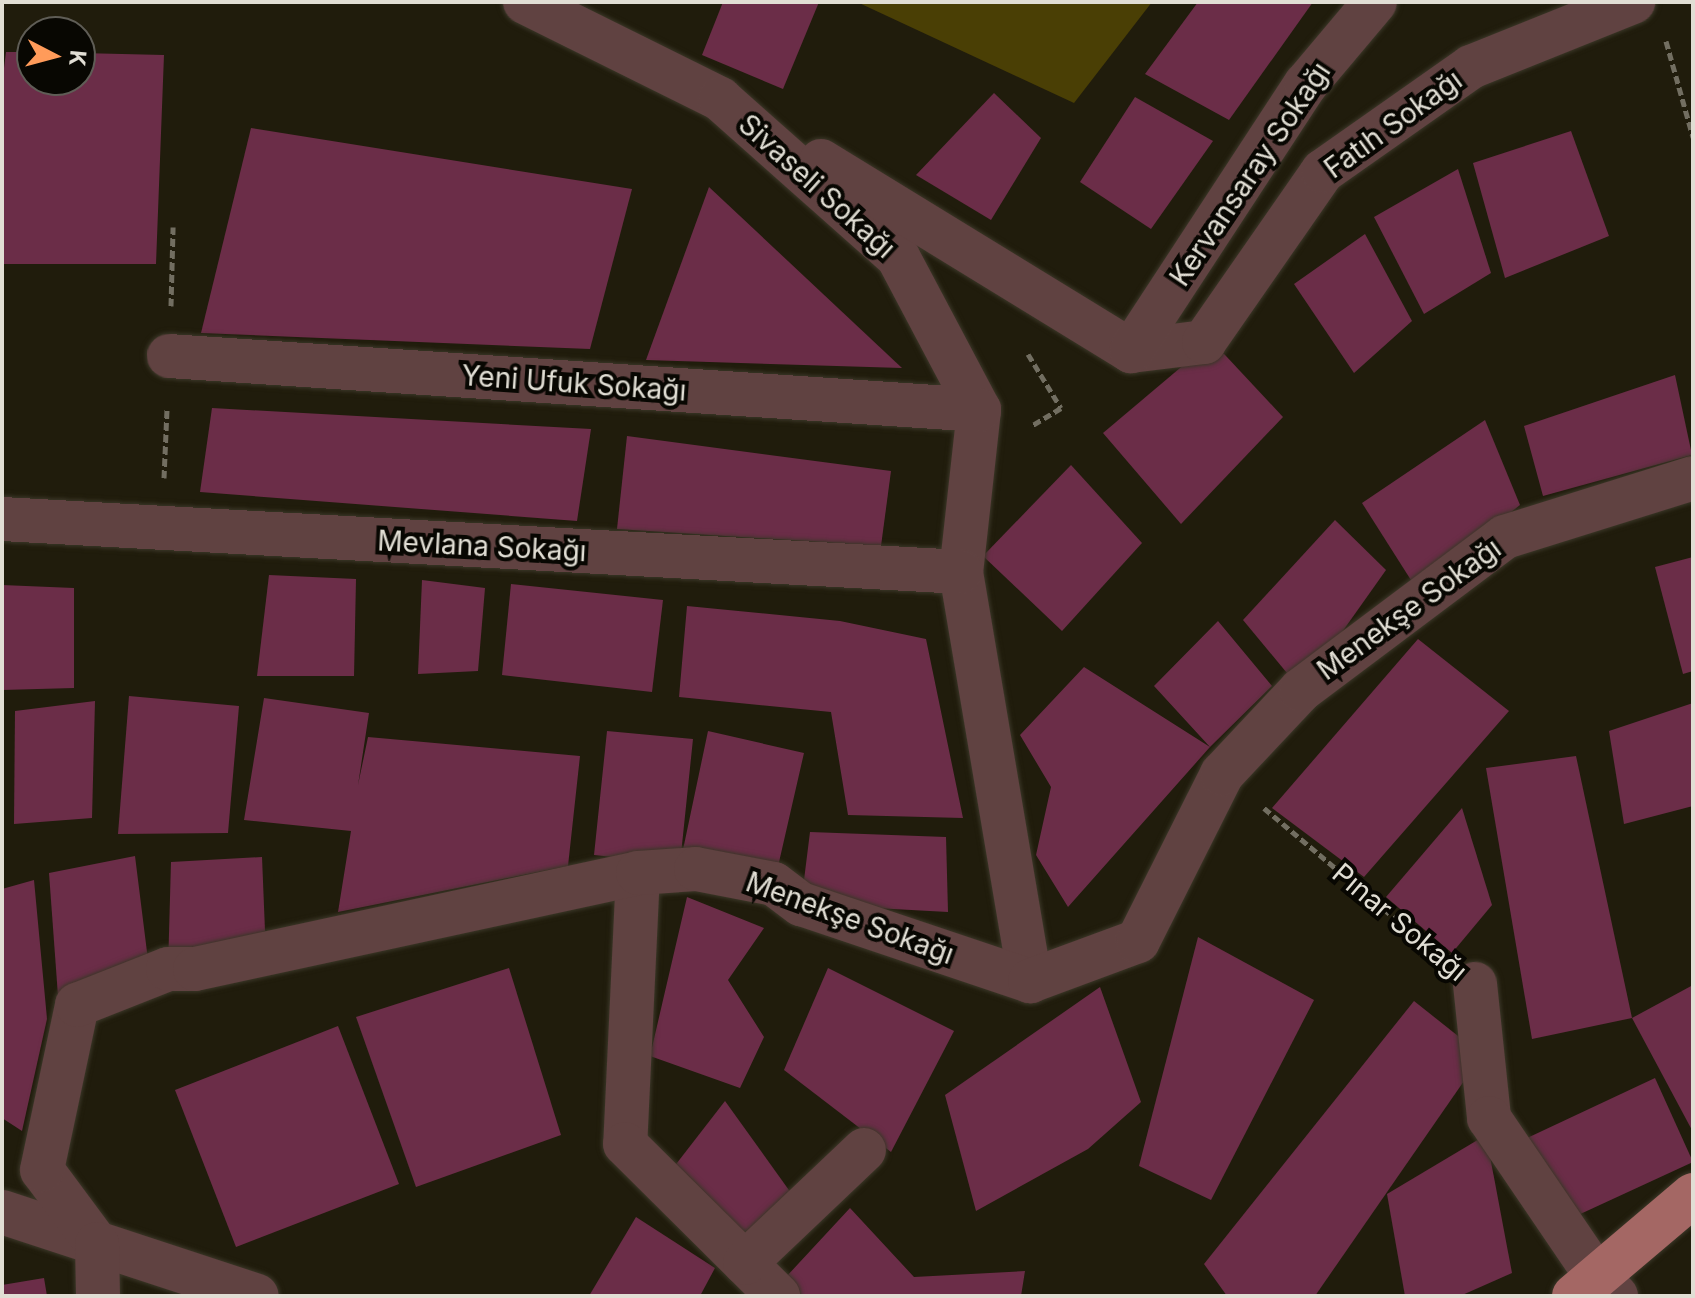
<!DOCTYPE html>
<meta charset="utf-8">
<style>
body{margin:0}
#map{position:relative;width:1695px;height:1298px;overflow:hidden;background:#201c0c;font-family:Inter,sans-serif}
div>[style]{position:absolute}
.green>*{inset:0;background:#4a3f05}
.building>*{inset:0;background:#6b2d48}
.path>*{height:5px;margin-top:-2.5px;transform-origin:0;background:repeating-linear-gradient(90deg,#726e61 0 8px,transparent 0 12px)}
.roads{filter:drop-shadow(0 0 2px #3b3728) drop-shadow(0 0 2px #3b3728)}
.minor>*{height:44px;margin:-22px;padding:0 22px;transform-origin:22px;border-radius:22px;background:#604241}
.major>*{height:44px;margin:-22px;padding:0 22px;transform-origin:22px;border-radius:22px;background:#a46764}
span{translate:-50% -50%;white-space:nowrap;text-align:center;line-height:1.15;-webkit-text-stroke:8px #080702;paint-order:stroke}
.street-label{font-size:28px;color:#e1ded4}
.frame{position:absolute;inset:0;border:4px solid #e1ded4;pointer-events:none}
.north{position:absolute;left:16px;top:16px;width:80px;height:80px;box-sizing:border-box;background:#080702;border:2px solid #5f5d56;border-radius:50%;rotate:96deg;font-size:22px;font-weight:700;line-height:32px;text-align:center;color:#e1ded4}
.north::after{content:'';display:block;margin:auto;width:28px;height:36px;background:#ff9b5a;clip-path:polygon(50% 0,100% 100%,50% 72%,0 100%)}
</style>
<div id="map">
<div class="green">
<i style="clip-path:polygon(857px 2px,1152px 2px,1074px 103px)"></i>
</div>
<div class="building">
<i style="clip-path:polygon(723px 2px,819px 2px,783px 89px,702px 55px)"></i>
<i style="clip-path:polygon(1198px 2px,1313px 2px,1229px 120px,1145px 74px)"></i>
<i style="clip-path:polygon(6px 52px,32px 52px,32px 80px,80px 80px,80px 53px,164px 55px,156px 264px,2px 264px,2px 84px)"></i>
<i style="clip-path:polygon(994px 93px,1041px 138px,991px 220px,916px 175px)"></i>
<i style="clip-path:polygon(1135px 97px,1213px 141px,1151px 229px,1080px 182px)"></i>
<i style="clip-path:polygon(251px 128px,632px 189px,590px 349px,201px 333px)"></i>
<i style="clip-path:polygon(1571px 131px,1609px 236px,1505px 278px,1473px 163px)"></i>
<i style="clip-path:polygon(1458px 169px,1491px 273px,1424px 314px,1374px 217px)"></i>
<i style="clip-path:polygon(709px 187px,902px 368px,646px 360px)"></i>
<i style="clip-path:polygon(1365px 234px,1412px 321px,1354px 373px,1294px 284px)"></i>
<i style="clip-path:polygon(1212px 341px,1283px 417px,1181px 524px,1103px 433px)"></i>
<i style="clip-path:polygon(1675px 375px,1692px 455px,1543px 496px,1524px 426px)"></i>
<i style="clip-path:polygon(212px 408px,591px 429px,577px 521px,200px 492px)"></i>
<i style="clip-path:polygon(1485px 420px,1520px 505px,1416px 588px,1362px 503px)"></i>
<i style="clip-path:polygon(627px 436px,891px 471px,881px 546px,617px 529px)"></i>
<i style="clip-path:polygon(1071px 465px,1142px 543px,1062px 631px,983px 556px)"></i>
<i style="clip-path:polygon(1335px 520px,1386px 570px,1301px 690px,1243px 620px)"></i>
<i style="clip-path:polygon(1693px 557px,1693px 671px,1683px 674px,1655px 567px)"></i>
<i style="clip-path:polygon(269px 575px,356px 579px,354px 676px,257px 676px)"></i>
<i style="clip-path:polygon(422px 580px,485px 588px,478px 671px,418px 674px)"></i>
<i style="clip-path:polygon(511px 584px,663px 600px,652px 692px,502px 675px)"></i>
<i style="clip-path:polygon(2px 585px,74px 588px,74px 688px,2px 690px)"></i>
<i style="clip-path:polygon(687px 606px,840px 621px,926px 639px,963px 818px,848px 815px,831px 712px,679px 697px)"></i>
<i style="clip-path:polygon(1218px 621px,1272px 686px,1210px 747px,1068px 907px,1036px 855px,1051px 787px,1020px 735px,1084px 667px,1210px 747px,1154px 686px)"></i>
<i style="clip-path:polygon(1418px 639px,1509px 711px,1364px 877px,1272px 808px)"></i>
<i style="clip-path:polygon(129px 696px,239px 706px,228px 833px,118px 834px)"></i>
<i style="clip-path:polygon(264px 698px,369px 713px,358px 785px,368px 737px,580px 756px,568px 866px,338px 912px,351px 831px,244px 820px)"></i>
<i style="clip-path:polygon(95px 701px,92px 818px,14px 824px,15px 711px)"></i>
<i style="clip-path:polygon(1693px 703px,1693px 806px,1624px 824px,1609px 731px)"></i>
<i style="clip-path:polygon(607px 731px,693px 739px,680px 864px,708px 731px,804px 753px,774px 884px,680px 864px,594px 855px)"></i>
<i style="clip-path:polygon(1576px 756px,1632px 1018px,1532px 1039px,1486px 768px)"></i>
<i style="clip-path:polygon(1462px 808px,1492px 905px,1452px 953px,1386px 897px)"></i>
<i style="clip-path:polygon(810px 832px,946px 837px,948px 912px,801px 904px)"></i>
<i style="clip-path:polygon(135px 856px,150px 976px,58px 996px,49px 873px)"></i>
<i style="clip-path:polygon(262px 857px,265px 931px,168px 969px,171px 862px)"></i>
<i style="clip-path:polygon(34px 880px,47px 1019px,22px 1131px,2px 1118px,2px 889px)"></i>
<i style="clip-path:polygon(687px 897px,764px 928px,728px 980px,764px 1037px,740px 1088px,650px 1056px)"></i>
<i style="clip-path:polygon(1198px 937px,1314px 1000px,1211px 1200px,1139px 1166px)"></i>
<i style="clip-path:polygon(509px 968px,561px 1135px,416px 1187px,356px 1017px)"></i>
<i style="clip-path:polygon(828px 968px,954px 1031px,891px 1152px,784px 1070px)"></i>
<i style="clip-path:polygon(1693px 985px,1693px 1132px,1632px 1018px)"></i>
<i style="clip-path:polygon(1100px 987px,1141px 1102px,1088px 1149px,976px 1211px,945px 1095px)"></i>
<i style="clip-path:polygon(1414px 1001px,1482px 1055px,1315px 1296px,1227px 1296px,1204px 1264px)"></i>
<i style="clip-path:polygon(338px 1026px,399px 1184px,236px 1247px,175px 1090px)"></i>
<i style="clip-path:polygon(1655px 1078px,1693px 1162px,1563px 1222px,1525px 1139px)"></i>
<i style="clip-path:polygon(725px 1101px,791px 1193px,746px 1239px,663px 1181px)"></i>
<i style="clip-path:polygon(1486px 1135px,1512px 1273px,1460px 1296px,1405px 1296px,1387px 1194px)"></i>
<i style="clip-path:polygon(850px 1208px,914px 1277px,1025px 1271px,1021px 1296px,778px 1296px,773px 1291px)"></i>
<i style="clip-path:polygon(636px 1217px,715px 1268px,700px 1296px,589px 1296px)"></i>
<i style="clip-path:polygon(44px 1278px,47px 1296px,2px 1296px,2px 1285px)"></i>
</div>
<div class="path">
<i style="left:1666px;top:41px;width:100px;rotate:74.3deg"></i>
<i style="left:171px;top:306px;width:79px;rotate:-88.5deg"></i>
<i style="left:1028px;top:354px;width:63px;rotate:58.6deg"></i>
<i style="left:1061px;top:408px;width:35px;rotate:149deg"></i>
<i style="left:164px;top:478px;width:70px;rotate:-87.5deg"></i>
<i style="left:1264px;top:808px;width:222px;rotate:40.1deg"></i>
</div>
<div class="roads">
<div class="minor">
<i style="left:525px;top:2px;width:218px;rotate:26.4deg"></i>
<i style="left:720px;top:99px;width:238px;rotate:41.6deg"></i>
<i style="left:898px;top:257px;width:173px;rotate:62.1deg"></i>
<i style="left:979px;top:410px;width:163px;rotate:96.3deg"></i>
<i style="left:961px;top:572px;width:415px;rotate:80.4deg"></i>
<i style="left:821px;top:161px;width:364px;rotate:31.5deg"></i>
<i style="left:1131px;top:351px;width:74px;rotate:-7deg"></i>
<i style="left:1204px;top:342px;width:208px;rotate:-55.2deg"></i>
<i style="left:1323px;top:171px;width:181px;rotate:-35.1deg"></i>
<i style="left:1471px;top:67px;width:175px;rotate:-21.9deg"></i>
<i style="left:1131px;top:351px;width:319px;rotate:-56.8deg"></i>
<i style="left:1306px;top:84px;width:107px;rotate:-49.9deg"></i>
<i style="left:169px;top:356px;width:812px;rotate:3.81deg"></i>
<i style="left:2px;top:519px;width:960px;rotate:3.16deg"></i>
<i style="left:638px;top:873px;width:271px;rotate:92.7deg"></i>
<i style="left:625px;top:1144px;width:216px;rotate:44.8deg"></i>
<i style="left:1475px;top:984px;width:135px;rotate:84deg"></i>
<i style="left:1489px;top:1118px;width:192px;rotate:55.8deg"></i>
<i style="left:1597px;top:1277px;width:27px;rotate:45deg"></i>
<i style="left:2px;top:1212px;width:268px;rotate:18.2deg"></i>
<i style="left:97px;top:1244px;width:92px;rotate:-126.6deg"></i>
<i style="left:42px;top:1170px;width:169px;rotate:-78deg"></i>
<i style="left:77px;top:1005px;width:98px;rotate:-21.6deg"></i>
<i style="left:168px;top:969px;width:27px"></i>
<i style="left:195px;top:969px;width:453px;rotate:-12.2deg"></i>
<i style="left:638px;top:873px;width:58px;rotate:-3.9deg"></i>
<i style="left:696px;top:869px;width:79px;rotate:10.9deg"></i>
<i style="left:774px;top:884px;width:34px;rotate:37deg"></i>
<i style="left:801px;top:904px;width:242px;rotate:18.6deg"></i>
<i style="left:1030px;top:981px;width:115px;rotate:-20.3deg"></i>
<i style="left:1138px;top:941px;width:187px;rotate:-63.3deg"></i>
<i style="left:1222px;top:774px;width:115px;rotate:-46.8deg"></i>
<i style="left:1301px;top:690px;width:255px;rotate:-36.9deg"></i>
<i style="left:1505px;top:537px;width:197px;rotate:-17.4deg"></i>
<i style="left:97px;top:1244px;width:52px;rotate:88.9deg"></i>
<i style="left:745px;top:1263px;width:164px;rotate:-43.5deg"></i>
</div>
<div class="major">
<i style="left:1574px;top:1296px;width:156px;rotate:-40.3deg"></i>
</div>
</div>
<div class="street-label">
<span style="left:1393px;top:124px;rotate:-36deg">Fatıh Sokağı</span>
<span style="left:1250px;top:174px;rotate:-56deg">Kervansaray Sokağı</span>
<span style="left:817px;top:186px;rotate:42deg">Sivaseli Sokağı</span>
<span style="left:574px;top:383px;rotate:4deg">Yeni Ufuk Sokağı</span>
<span style="left:482px;top:546px;rotate:3deg">Mevlana Sokağı</span>
<span style="left:1409px;top:609px;rotate:-36deg">Menekşe Sokağı</span>
<span style="left:850px;top:918px;rotate:20deg">Menekşe Sokağı</span>
<span style="left:1400px;top:922px;rotate:40deg">Pınar Sokağı</span>
</div>
<div class="frame"></div>
<div class="north">K</div>
</div>
